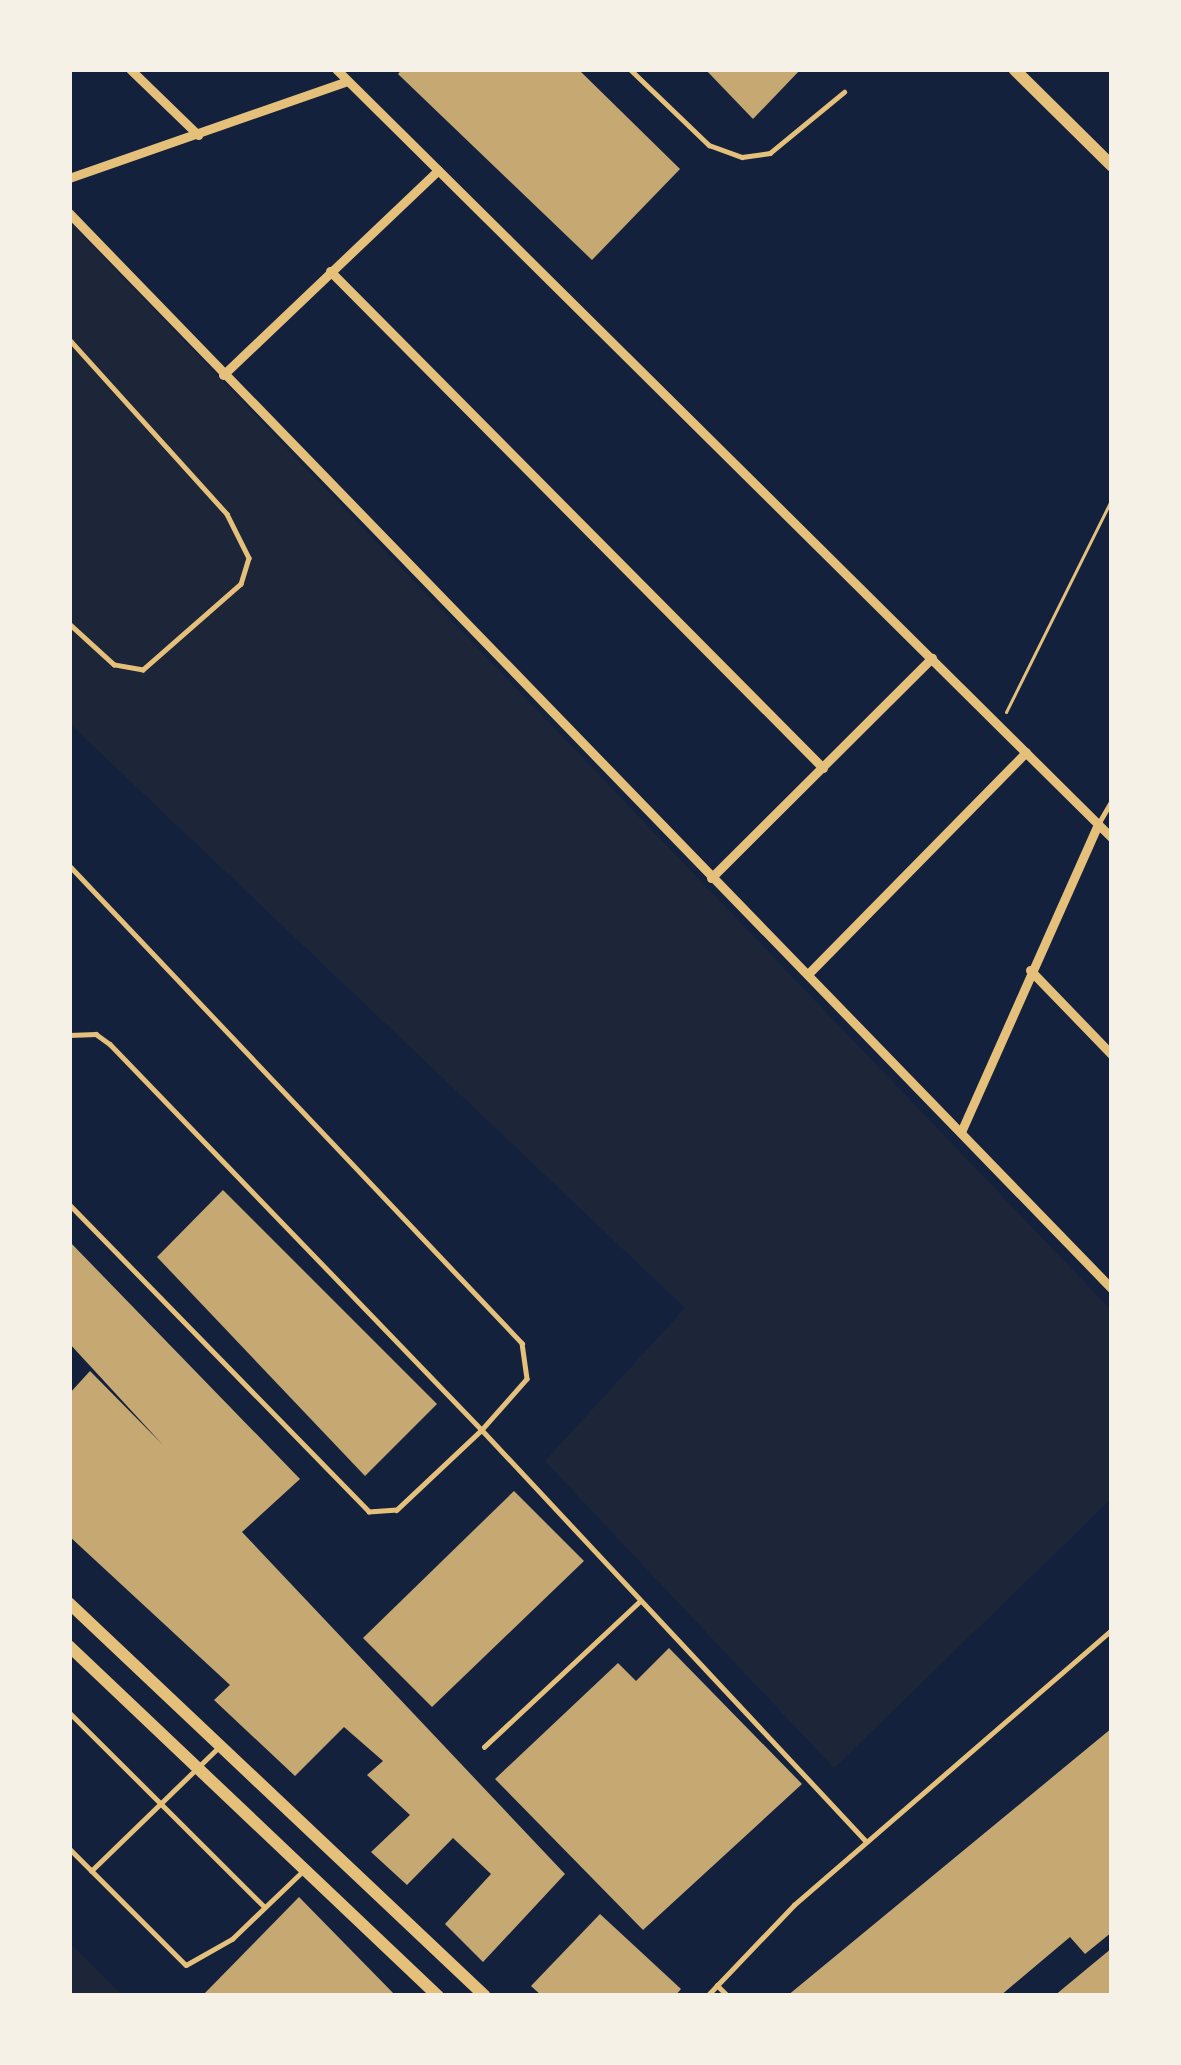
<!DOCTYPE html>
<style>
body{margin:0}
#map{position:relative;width:1181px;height:2065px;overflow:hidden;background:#14213d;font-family:Arial,sans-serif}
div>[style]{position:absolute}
.green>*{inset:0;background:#1d2539}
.building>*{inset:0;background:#c6a872}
.path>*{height:3px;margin:-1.5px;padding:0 1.5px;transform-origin:1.5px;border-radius:1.5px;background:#e5c07b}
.service>*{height:4.5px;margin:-2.25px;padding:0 2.25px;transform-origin:2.25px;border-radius:2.25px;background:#e5c07b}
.minor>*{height:9px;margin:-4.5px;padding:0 4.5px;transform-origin:4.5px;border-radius:4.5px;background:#e5c07b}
.tertiary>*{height:12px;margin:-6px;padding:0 6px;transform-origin:6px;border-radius:6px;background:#e5c07b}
span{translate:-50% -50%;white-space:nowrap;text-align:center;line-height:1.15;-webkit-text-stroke:10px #f6f1e7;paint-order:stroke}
.frame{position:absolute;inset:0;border:72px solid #f6f1e7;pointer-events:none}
</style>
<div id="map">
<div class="green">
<i style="clip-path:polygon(69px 221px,1112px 1311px,1112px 1498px,834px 1768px,545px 1461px,685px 1308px,69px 723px)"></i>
<i style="clip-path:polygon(69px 1942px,123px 1996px,69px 1996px)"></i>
</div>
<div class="building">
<i style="clip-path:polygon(402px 69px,578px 69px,680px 169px,592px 260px,398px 74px)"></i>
<i style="clip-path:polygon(705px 69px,801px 69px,753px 119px)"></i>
<i style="clip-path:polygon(223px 1190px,437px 1404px,365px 1476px,157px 1257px)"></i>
<i style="clip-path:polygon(69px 1241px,300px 1479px,242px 1532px,565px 1874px,483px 1962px,445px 1924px,491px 1874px,453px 1838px,407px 1885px,371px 1852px,410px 1815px,367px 1775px,383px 1761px,344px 1727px,295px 1776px,214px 1700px,230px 1685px,69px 1536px,69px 1394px,90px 1371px,163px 1445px,69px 1343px)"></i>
<i style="clip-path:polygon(514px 1491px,584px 1561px,432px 1707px,363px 1638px)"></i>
<i style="clip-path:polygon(669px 1648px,802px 1784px,643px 1930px,495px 1779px,618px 1663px,636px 1681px)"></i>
<i style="clip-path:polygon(1112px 1728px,1112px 1932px,1085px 1954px,1070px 1937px,1000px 1996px,787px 1996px)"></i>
<i style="clip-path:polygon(299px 1897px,396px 1996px,202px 1996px)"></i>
<i style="clip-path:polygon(600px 1914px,681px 1989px,675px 1996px,542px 1996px,531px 1986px)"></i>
<i style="clip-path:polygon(1112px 1948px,1112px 1996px,1054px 1996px)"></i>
</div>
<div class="path">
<i style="left:1006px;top:712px;width:239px;rotate:-63.6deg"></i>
</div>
<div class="service">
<i style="left:630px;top:69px;width:110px;rotate:43.9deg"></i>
<i style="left:709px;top:145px;width:35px;rotate:20deg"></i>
<i style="left:742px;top:157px;width:28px;rotate:-8deg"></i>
<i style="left:770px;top:153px;width:96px;rotate:-39.5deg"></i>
<i style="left:69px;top:339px;width:236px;rotate:47.9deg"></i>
<i style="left:227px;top:514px;width:49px;rotate:63.4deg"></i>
<i style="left:249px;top:558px;width:27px;rotate:107deg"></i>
<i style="left:241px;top:584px;width:130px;rotate:138.7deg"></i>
<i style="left:143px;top:670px;width:29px;rotate:-170deg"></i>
<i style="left:114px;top:665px;width:61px;rotate:-137.7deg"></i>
<i style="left:1100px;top:821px;width:24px;rotate:-60deg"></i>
<i style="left:69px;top:865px;width:659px;rotate:46.54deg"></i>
<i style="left:522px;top:1343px;width:36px;rotate:82deg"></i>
<i style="left:527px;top:1379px;width:68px;rotate:131.4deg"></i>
<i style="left:482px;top:1430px;width:562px;rotate:46.95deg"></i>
<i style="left:69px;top:1035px;width:27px;rotate:-2deg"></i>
<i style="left:96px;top:1034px;width:17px;rotate:36deg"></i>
<i style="left:110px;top:1044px;width:536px;rotate:46.06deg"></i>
<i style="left:482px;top:1430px;width:117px;rotate:136.7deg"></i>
<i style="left:397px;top:1510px;width:28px;rotate:176deg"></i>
<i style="left:369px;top:1512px;width:429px;rotate:-134.3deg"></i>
<i style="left:69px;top:1712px;width:276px;rotate:44.9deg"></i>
<i style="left:484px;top:1747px;width:214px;rotate:-43.1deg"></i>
<i style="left:69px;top:1848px;width:165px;rotate:45deg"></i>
<i style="left:186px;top:1965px;width:53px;rotate:-29.5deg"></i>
<i style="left:232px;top:1939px;width:98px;rotate:-43.8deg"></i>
<i style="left:91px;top:1871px;width:174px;rotate:-44.1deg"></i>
<i style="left:717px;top:1985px;width:16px;rotate:45deg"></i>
<i style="left:707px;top:1996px;width:126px;rotate:-46.3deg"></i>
<i style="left:794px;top:1905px;width:420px;rotate:-40.9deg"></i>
</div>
<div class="minor">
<i style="left:130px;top:69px;width:95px;rotate:44.1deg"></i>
<i style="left:336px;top:69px;width:1092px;rotate:44.74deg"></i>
<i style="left:69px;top:178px;width:295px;rotate:-19.2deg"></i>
<i style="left:69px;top:213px;width:1499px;rotate:45.89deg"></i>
<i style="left:330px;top:271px;width:700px;rotate:45.23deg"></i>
<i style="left:223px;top:375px;width:297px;rotate:-43.6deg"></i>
<i style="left:711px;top:878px;width:312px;rotate:-44.9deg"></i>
<i style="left:1030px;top:970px;width:118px;rotate:46deg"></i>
<i style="left:808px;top:974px;width:311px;rotate:-45.5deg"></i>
<i style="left:961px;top:1132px;width:337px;rotate:-66deg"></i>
</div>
<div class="tertiary">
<i style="left:1014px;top:69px;width:138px;rotate:44.7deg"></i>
<i style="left:69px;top:1603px;width:572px;rotate:43.37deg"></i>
<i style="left:69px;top:1646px;width:509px;rotate:43.49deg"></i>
</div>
<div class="frame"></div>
</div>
